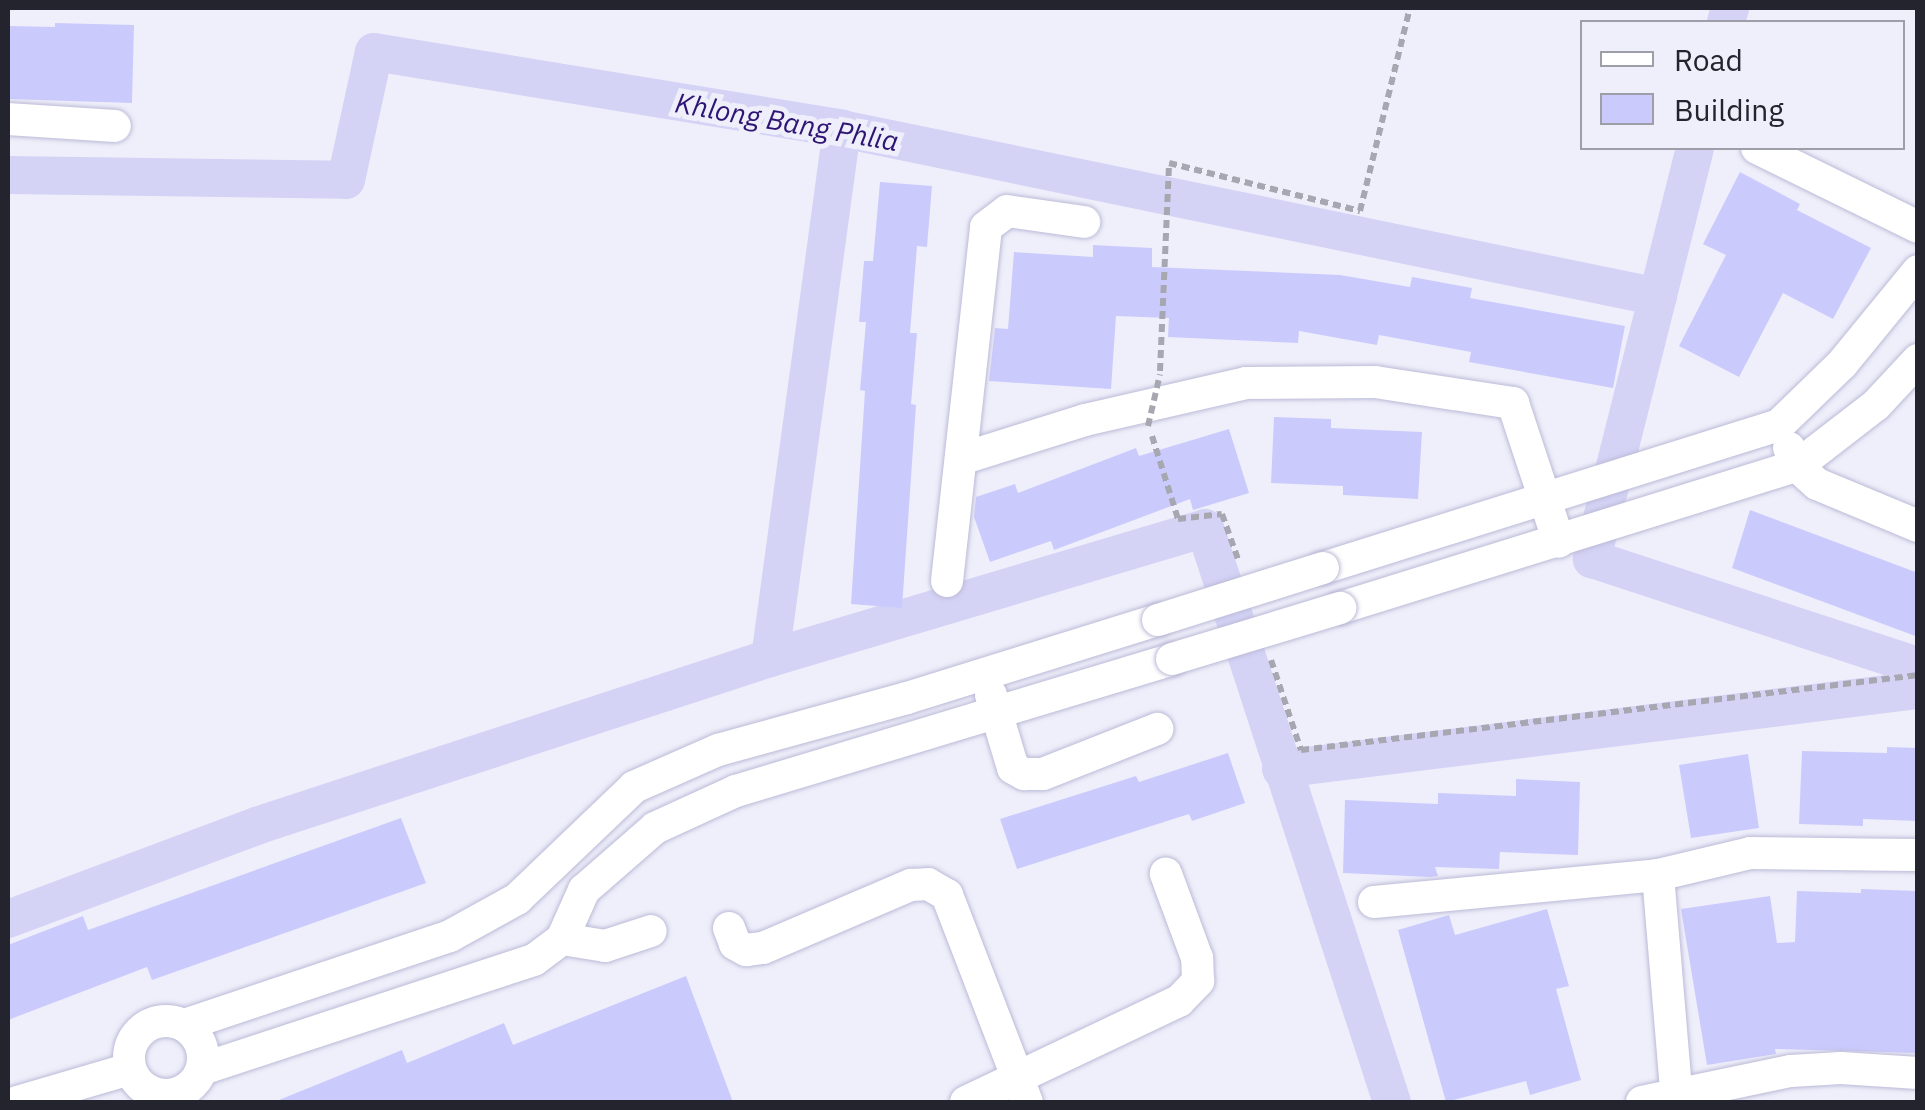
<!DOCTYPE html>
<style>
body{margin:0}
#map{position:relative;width:1925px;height:1110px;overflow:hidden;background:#efeffb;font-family:"IBM Plex Sans",sans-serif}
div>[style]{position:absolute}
.canal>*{height:38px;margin:-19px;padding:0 19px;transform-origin:19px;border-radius:19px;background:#d4d3f6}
.building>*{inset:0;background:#cbcafd}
.path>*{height:6px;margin-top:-3px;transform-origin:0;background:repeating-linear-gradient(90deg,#a7a7b2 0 8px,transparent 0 13px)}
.roads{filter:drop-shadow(0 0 2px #bbbad7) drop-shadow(0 0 2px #bbbad7)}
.street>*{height:32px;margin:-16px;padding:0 16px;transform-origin:16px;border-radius:16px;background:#fff}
.street>.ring{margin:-16px;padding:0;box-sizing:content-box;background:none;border:32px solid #fff;border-radius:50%}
.path-bridge>*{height:6px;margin-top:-3px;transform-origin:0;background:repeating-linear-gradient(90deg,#a7a7b2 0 8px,transparent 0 13px)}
.bridges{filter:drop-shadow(0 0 2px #bbbad7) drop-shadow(0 0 2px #bbbad7)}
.street-bridge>*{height:32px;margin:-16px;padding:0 16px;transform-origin:16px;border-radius:16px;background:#fff}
span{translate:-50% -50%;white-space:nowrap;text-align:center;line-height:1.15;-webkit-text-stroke:10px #efeffb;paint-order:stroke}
.water-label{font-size:28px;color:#2e1573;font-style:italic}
.frame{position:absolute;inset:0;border:10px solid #24242e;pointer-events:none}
.legend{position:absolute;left:1580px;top:20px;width:325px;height:130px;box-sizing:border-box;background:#efeffb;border:2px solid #9e9ea9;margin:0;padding:12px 18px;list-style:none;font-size:30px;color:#24242e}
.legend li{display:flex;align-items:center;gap:20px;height:50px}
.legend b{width:50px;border:2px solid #9e9ea9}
</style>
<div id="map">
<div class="canal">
<i style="left:1726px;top:22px;width:15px;rotate:-74deg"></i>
<i style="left:1695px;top:148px;width:424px;rotate:104.1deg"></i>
<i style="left:1592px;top:559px;width:343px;rotate:18.2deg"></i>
<i style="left:8px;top:175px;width:338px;rotate:0.8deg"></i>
<i style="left:346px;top:180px;width:131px;rotate:-77.7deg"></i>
<i style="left:374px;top:52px;width:474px;rotate:9.3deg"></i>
<i style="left:842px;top:129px;width:833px;rotate:11.63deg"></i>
<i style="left:770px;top:658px;width:534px;rotate:-82.25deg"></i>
<i style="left:1281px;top:769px;width:642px;rotate:-7.07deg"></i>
<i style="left:8px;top:919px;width:268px;rotate:-20.5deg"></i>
<i style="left:259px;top:825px;width:538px;rotate:-18.1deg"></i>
<i style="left:770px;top:658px;width:454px;rotate:-16.6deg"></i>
<i style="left:1205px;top:528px;width:604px;rotate:71.96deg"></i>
</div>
<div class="building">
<i style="clip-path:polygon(55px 23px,134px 25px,132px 103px,8px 99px,8px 26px,55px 27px)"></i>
<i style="clip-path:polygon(1740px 172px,1800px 204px,1797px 210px,1871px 248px,1833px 319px,1783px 293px,1739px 377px,1679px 346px,1726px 255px,1703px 244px)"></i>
<i style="clip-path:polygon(880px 182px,932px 186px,927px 247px,917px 246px,910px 333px,917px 333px,911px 404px,916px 405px,902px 608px,851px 604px,865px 391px,860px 390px,866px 322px,859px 322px,864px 261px,873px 261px)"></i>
<i style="clip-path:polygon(1093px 245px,1152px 248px,1152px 267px,1340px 275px,1410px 287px,1412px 277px,1472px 288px,1470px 298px,1625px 326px,1613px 388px,1469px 362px,1471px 352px,1379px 335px,1377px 345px,1299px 331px,1298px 343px,1168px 337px,1169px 318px,1116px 316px,1111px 389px,989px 381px,995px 328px,1008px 329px,1014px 252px,1093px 257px)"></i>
<i style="clip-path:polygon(1274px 417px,1331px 419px,1331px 428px,1422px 432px,1418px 499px,1343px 495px,1343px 486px,1271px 483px)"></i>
<i style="clip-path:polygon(1229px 429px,1249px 493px,1193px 510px,1190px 499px,1054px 550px,1051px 541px,990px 562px,974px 517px,976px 497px,1015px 484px,1018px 493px,1136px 448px,1139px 456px)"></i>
<i style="clip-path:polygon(1750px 510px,1918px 573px,1918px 637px,1732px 568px)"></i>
<i style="clip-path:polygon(1887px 747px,1918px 748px,1918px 821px,1863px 819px,1863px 826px,1799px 824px,1802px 751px,1887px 753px)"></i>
<i style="clip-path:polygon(1228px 753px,1245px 803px,1192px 821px,1189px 814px,1017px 869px,1000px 819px,1136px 776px,1139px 782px)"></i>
<i style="clip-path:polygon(1748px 754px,1759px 828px,1691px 838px,1679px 765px)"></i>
<i style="clip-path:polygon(1516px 779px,1580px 782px,1578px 855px,1500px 852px,1499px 869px,1435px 867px,1438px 876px,1430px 877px,1343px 873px,1345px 800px,1438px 804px,1438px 793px,1516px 796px)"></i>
<i style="clip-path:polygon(401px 818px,426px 883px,152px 980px,147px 967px,8px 1020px,8px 945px,83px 916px,88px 930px)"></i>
<i style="clip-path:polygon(1861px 889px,1918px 891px,1918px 1053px,1775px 1049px,1776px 1054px,1707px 1065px,1681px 909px,1770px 896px,1777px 943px,1795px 942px,1797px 891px,1861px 893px)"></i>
<i style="clip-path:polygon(1547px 909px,1569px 986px,1556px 989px,1581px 1080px,1530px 1095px,1526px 1081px,1446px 1102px,1398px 930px,1449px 915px,1455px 935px)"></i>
<i style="clip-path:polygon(686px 976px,733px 1102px,274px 1102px,402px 1050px,407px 1063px,504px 1023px,513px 1045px)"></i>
</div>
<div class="path">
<i style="left:1160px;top:371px;width:208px;rotate:-87.5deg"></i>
<i style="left:1169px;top:163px;width:197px;rotate:14.1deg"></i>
<i style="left:1360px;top:211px;width:209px;rotate:-76.2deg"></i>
<i style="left:1152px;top:436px;width:87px;rotate:72.6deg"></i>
<i style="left:1178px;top:519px;width:44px;rotate:-6.5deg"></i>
<i style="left:1222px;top:514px;width:51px;rotate:70.5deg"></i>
<i style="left:1271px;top:660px;width:95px;rotate:71.6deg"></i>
<i style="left:1301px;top:750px;width:622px;rotate:-6.93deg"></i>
</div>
<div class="roads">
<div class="street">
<i style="left:8px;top:119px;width:107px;rotate:3.7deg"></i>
<i style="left:1757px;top:148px;width:179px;rotate:26.1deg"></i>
<i style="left:1789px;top:448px;width:20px;rotate:66deg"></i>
<i style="left:1797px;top:466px;width:27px;rotate:42deg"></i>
<i style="left:1817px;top:484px;width:109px;rotate:22.6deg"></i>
<i style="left:964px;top:458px;width:127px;rotate:-17.4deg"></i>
<i style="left:1085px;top:420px;width:165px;rotate:-12.9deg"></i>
<i style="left:1246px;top:383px;width:129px;rotate:-0.4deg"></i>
<i style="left:1375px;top:382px;width:140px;rotate:8.7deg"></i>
<i style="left:1513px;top:403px;width:146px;rotate:71.7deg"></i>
<i style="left:1323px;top:568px;width:478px;rotate:-17.4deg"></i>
<i style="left:1779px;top:425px;width:88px;rotate:-44.1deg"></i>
<i style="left:1842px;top:364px;width:120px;rotate:-50.7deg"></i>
<i style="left:947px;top:581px;width:356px;rotate:-83.7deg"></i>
<i style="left:986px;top:227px;width:26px;rotate:-37deg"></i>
<i style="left:1007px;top:211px;width:78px;rotate:8.1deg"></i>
<i style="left:1340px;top:608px;width:479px;rotate:-17.3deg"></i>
<i style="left:1797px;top:466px;width:100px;rotate:-37.7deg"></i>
<i style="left:1876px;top:405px;width:62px;rotate:-47deg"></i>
<i style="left:991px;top:695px;width:76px;rotate:73.2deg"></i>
<i style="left:1013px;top:768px;width:13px;rotate:29deg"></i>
<i style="left:1024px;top:774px;width:19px"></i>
<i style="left:1043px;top:774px;width:123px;rotate:-21.5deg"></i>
<i style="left:1658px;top:875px;width:228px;rotate:85.2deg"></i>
<i style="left:1374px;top:902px;width:285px;rotate:-5.4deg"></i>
<i style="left:1658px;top:875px;width:95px;rotate:-13.4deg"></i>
<i style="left:1750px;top:853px;width:168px;rotate:0.7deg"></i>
<i style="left:729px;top:928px;width:17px;rotate:69deg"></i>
<i style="left:735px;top:944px;width:13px;rotate:29deg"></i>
<i style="left:746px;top:950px;width:17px;rotate:-7deg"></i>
<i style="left:763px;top:948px;width:161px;rotate:-23.1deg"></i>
<i style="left:911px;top:885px;width:17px;rotate:-3deg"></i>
<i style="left:928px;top:884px;width:22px;rotate:30deg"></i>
<i style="left:947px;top:895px;width:222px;rotate:68.9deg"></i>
<i style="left:562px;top:939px;width:44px;rotate:9.2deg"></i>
<i style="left:605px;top:946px;width:48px;rotate:-18.1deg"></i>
<i class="ring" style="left:129px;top:1021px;width:42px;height:42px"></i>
<i style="left:184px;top:1025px;width:280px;rotate:-18.5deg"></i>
<i style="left:450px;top:936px;width:77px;rotate:-28.9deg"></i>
<i style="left:517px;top:899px;width:162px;rotate:-43.7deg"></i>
<i style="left:634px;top:787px;width:92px;rotate:-23.8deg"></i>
<i style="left:718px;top:750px;width:196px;rotate:-15.4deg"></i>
<i style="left:907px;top:698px;width:263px;rotate:-17.3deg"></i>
<i style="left:202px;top:1069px;width:349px;rotate:-18.2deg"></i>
<i style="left:534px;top:960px;width:35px;rotate:-37deg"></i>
<i style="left:562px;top:939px;width:54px;rotate:-65.8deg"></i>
<i style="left:584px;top:890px;width:94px;rotate:-41.1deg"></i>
<i style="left:655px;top:828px;width:89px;rotate:-24.6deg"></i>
<i style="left:736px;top:791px;width:456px;rotate:-16.8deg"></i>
<i style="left:17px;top:1102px;width:118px;rotate:-16.3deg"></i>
<i style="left:966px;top:1102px;width:236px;rotate:-25.4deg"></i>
<i style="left:1179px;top:1001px;width:28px;rotate:-46deg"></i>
<i style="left:1198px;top:981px;width:23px;rotate:-92deg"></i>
<i style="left:1197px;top:958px;width:90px;rotate:-110.3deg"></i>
<i style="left:1642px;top:1102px;width:152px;rotate:-11.8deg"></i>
<i style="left:1791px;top:1071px;width:50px;rotate:-3.4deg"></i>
<i style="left:1841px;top:1068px;width:77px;rotate:3.7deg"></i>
</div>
</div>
<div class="path-bridge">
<i style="left:1148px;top:426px;width:53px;rotate:-77deg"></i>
</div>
<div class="bridges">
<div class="street-bridge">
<i style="left:1158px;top:620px;width:173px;rotate:-17.5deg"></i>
<i style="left:1172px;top:659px;width:176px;rotate:-16.9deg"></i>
</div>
</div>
<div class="water-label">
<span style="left:787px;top:122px;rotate:10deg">Khlong Bang Phlia</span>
</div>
<div class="frame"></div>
<ul class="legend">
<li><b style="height:12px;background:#fff"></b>Road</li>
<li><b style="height:28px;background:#cbcafd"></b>Building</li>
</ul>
</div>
